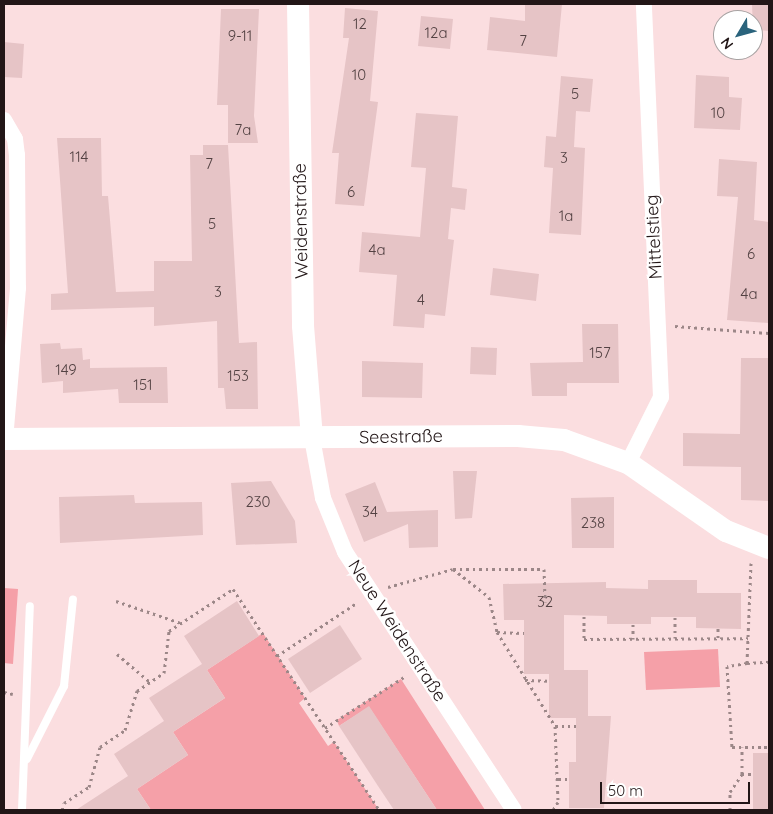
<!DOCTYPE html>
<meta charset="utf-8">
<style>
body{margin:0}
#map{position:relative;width:773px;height:814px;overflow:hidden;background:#fbdee0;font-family:Quicksand,sans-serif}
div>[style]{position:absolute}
.green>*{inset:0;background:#f5a0a8}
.building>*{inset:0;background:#e6c4c6}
.path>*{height:3px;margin-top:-1.5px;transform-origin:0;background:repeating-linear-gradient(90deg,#9c8788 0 2.5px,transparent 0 6.5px)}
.lane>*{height:8px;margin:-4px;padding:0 4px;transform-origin:4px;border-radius:4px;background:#fff}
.street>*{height:16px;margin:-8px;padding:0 8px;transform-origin:8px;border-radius:8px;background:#fff}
.secondary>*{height:22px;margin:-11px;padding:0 11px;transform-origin:11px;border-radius:11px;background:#fff}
span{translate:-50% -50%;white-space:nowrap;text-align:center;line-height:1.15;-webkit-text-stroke:4.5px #fff;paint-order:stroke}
.number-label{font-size:15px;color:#534243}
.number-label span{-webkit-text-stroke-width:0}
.street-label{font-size:18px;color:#221617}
.frame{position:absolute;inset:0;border:5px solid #221617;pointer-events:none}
.north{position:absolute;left:713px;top:10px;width:50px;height:50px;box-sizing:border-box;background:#fff;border:1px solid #a7a2a2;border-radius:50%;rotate:233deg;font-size:14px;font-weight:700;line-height:20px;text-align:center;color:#221617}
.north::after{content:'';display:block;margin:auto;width:18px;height:22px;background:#2a637c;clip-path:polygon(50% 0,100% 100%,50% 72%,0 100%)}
.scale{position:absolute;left:600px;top:782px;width:150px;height:22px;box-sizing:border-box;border:2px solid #221617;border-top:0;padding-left:6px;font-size:15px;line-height:18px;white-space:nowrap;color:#221617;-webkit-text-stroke:4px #fff;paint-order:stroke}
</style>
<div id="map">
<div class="green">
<i style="clip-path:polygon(4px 588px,18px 589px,13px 664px,4px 663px)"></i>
<i style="clip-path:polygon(263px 633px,305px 698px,299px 703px,328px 746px,334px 742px,379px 810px,151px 810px,137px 789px,188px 755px,173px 732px,225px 698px,207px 670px)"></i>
<i style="clip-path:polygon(718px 649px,720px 687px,646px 690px,644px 652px)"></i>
<i style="clip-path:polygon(401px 679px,485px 810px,437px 810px,369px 707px,339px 726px,337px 720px)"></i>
</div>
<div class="building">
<i style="clip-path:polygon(525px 4px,562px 4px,557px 57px,487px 50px,490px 17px,525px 21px)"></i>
<i style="clip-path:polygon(752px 4px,769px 4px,769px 31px,753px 29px)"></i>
<i style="clip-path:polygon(345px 8px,378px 11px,370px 101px,378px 102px,364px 206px,335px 204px,339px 153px,332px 153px,349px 38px,343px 38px)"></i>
<i style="clip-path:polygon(221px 9px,259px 9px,254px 116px,258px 143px,228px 143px,228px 105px,217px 105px)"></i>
<i style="clip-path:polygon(421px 16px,453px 19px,450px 49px,418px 46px)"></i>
<i style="clip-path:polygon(4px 42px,24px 44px,22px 78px,4px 77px)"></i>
<i style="clip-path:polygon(696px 75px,729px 77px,729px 97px,742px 98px,740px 130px,694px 128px)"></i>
<i style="clip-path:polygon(561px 76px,593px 79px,590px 112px,576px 111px,574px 147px,585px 148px,581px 235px,549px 233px,553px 168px,544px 167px,546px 136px,556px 137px)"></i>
<i style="clip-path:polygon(416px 113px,458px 116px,452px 187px,467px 189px,465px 210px,451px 208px,448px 239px,454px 240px,445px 316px,425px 314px,424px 328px,393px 326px,397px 275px,359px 272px,362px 232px,420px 237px,426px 168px,411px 167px)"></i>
<i style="clip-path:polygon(57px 138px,101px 138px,102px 196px,108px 196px,116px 292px,154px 291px,154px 261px,192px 261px,190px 155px,203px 155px,203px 145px,228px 145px,239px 343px,257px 342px,258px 409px,226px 409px,224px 388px,218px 388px,217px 321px,154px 326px,154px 307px,51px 310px,51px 294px,68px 293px)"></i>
<i style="clip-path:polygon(719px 159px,757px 162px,754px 220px,769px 222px,768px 323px,727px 320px,738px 197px,717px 196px)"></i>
<i style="clip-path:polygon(493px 268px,539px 274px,536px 301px,490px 295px)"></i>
<i style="clip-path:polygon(582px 324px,618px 324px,619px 383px,567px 383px,567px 396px,532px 396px,530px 363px,583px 362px)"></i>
<i style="clip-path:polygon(60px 343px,61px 349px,82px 348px,83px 360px,90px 359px,90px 368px,167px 367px,168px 403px,119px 403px,118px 389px,63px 393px,63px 381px,42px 383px,40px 344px)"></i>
<i style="clip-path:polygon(471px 347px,497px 348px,496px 375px,470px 374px)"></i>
<i style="clip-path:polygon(741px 358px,769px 358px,769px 501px,741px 500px,741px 467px,683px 466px,683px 433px,740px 434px)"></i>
<i style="clip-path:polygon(362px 361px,423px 363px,422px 398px,362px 397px)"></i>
<i style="clip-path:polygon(453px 471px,477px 471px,472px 518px,455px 519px)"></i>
<i style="clip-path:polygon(271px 481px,295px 521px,297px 543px,236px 545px,231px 483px)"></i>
<i style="clip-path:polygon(375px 482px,387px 512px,438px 510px,438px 547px,409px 548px,408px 524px,364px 542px,345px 494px)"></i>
<i style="clip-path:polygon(134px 495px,135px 503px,202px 502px,203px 535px,60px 543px,59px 497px)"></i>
<i style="clip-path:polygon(614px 497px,614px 548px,572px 548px,571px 498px)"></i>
<i style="clip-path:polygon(648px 580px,697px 580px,697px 593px,741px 593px,741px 629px,696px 628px,696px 617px,651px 617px,651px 624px,607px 624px,607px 616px,564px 615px,564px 670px,588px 670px,588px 716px,611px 716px,604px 808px,569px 808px,569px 762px,576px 762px,576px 718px,549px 718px,549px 674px,524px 674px,524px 620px,504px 620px,503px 584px,606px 582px,606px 588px,648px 589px)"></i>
<i style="clip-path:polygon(237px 601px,259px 636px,207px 670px,225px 698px,173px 732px,188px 755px,137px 789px,151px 810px,76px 810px,128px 776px,114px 754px,164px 721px,149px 698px,202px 664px,184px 636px)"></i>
<i style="clip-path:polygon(340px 625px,362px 659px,310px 693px,288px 659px)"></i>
<i style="clip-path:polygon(369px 706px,437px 810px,394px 810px,378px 786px,339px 726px)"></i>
<i style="clip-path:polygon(753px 753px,769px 753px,769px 810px,753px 810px)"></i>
</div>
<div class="path">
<i style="left:675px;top:326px;width:94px;rotate:4.3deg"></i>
<i style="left:751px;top:563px;width:100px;rotate:92.3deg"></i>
<i style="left:747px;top:663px;width:20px;rotate:171deg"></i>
<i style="left:727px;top:666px;width:81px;rotate:86.5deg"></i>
<i style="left:732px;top:747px;width:37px"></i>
<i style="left:453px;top:569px;width:46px;rotate:37.9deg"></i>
<i style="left:489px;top:597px;width:36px;rotate:77deg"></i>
<i style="left:497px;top:632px;width:110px;rotate:58.3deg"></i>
<i style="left:555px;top:726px;width:76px;rotate:87.7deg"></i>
<i style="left:558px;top:802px;width:9px;rotate:122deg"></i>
<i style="left:388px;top:587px;width:67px;rotate:-15.5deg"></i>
<i style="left:453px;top:569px;width:91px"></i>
<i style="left:544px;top:569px;width:33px;rotate:88deg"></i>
<i style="left:116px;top:601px;width:69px;rotate:18.7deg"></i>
<i style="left:584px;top:616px;width:23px;rotate:90deg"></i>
<i style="left:584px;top:639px;width:164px;rotate:-0.3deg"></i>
<i style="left:675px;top:617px;width:21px;rotate:90deg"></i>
<i style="left:633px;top:624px;width:15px;rotate:90deg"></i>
<i style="left:497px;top:632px;width:27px;rotate:2deg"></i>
<i style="left:718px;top:638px;width:10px;rotate:-90deg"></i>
<i style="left:117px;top:654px;width:43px;rotate:40.3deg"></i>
<i style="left:277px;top:656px;width:97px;rotate:-33.7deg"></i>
<i style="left:747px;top:663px;width:22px;rotate:-3deg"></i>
<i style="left:525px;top:680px;width:24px;rotate:2deg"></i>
<i style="left:4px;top:692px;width:9px;rotate:13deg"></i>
<i style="left:555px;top:726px;width:21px"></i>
<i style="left:325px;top:728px;width:94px;rotate:-32.8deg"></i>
<i style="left:742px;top:774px;width:11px"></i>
<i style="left:558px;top:779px;width:11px"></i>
<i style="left:62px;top:810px;width:7px;rotate:-74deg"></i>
<i style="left:64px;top:803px;width:30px;rotate:-33deg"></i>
<i style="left:89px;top:787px;width:41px;rotate:-74.6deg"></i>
<i style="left:100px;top:747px;width:30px;rotate:-34deg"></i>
<i style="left:125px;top:730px;width:41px;rotate:-72.9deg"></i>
<i style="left:137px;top:691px;width:32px;rotate:-34deg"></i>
<i style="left:164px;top:673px;width:42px;rotate:-83.2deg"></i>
<i style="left:169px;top:631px;width:77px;rotate:-33.3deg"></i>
<i style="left:233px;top:589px;width:265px;rotate:56.5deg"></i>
<i style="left:730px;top:810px;width:18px;rotate:-90deg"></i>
<i style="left:730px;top:792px;width:22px;rotate:-56deg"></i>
<i style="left:742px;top:774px;width:27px;rotate:-90deg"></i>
</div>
<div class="lane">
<i style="left:27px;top:759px;width:82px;rotate:-63.1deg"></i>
<i style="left:64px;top:686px;width:87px;rotate:-84.1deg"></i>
<i style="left:22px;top:810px;width:204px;rotate:-87.8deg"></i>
</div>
<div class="street">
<i style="left:4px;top:120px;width:22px;rotate:60deg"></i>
<i style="left:15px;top:139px;width:16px;rotate:83deg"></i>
<i style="left:17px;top:155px;width:133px;rotate:89.6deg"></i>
<i style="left:18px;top:288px;width:152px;rotate:94.9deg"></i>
<i style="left:312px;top:438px;width:61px;rotate:79.6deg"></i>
<i style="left:323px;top:498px;width:58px;rotate:67.8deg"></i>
<i style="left:345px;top:552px;width:308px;rotate:56.8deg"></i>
<i style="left:628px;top:463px;width:74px;rotate:-63.4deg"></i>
<i style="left:661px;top:397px;width:393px;rotate:-92.5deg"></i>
</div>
<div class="secondary">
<i style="left:298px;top:4px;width:322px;rotate:89.1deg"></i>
<i style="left:303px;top:326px;width:112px;rotate:85.4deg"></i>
<i style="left:4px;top:439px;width:514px;rotate:-0.33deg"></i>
<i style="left:518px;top:436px;width:46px;rotate:5deg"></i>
<i style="left:564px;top:440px;width:68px;rotate:19.8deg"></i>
<i style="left:628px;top:463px;width:119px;rotate:34.8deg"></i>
<i style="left:726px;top:531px;width:46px;rotate:21.6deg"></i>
</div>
<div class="number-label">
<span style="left:360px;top:24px">12</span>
<span style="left:436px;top:33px">12a</span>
<span style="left:240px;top:36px">9-11</span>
<span style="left:523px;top:41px">7</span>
<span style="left:359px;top:75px">10</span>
<span style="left:575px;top:94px">5</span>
<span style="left:718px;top:113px">10</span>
<span style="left:243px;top:130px">7a</span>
<span style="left:79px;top:157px">114</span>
<span style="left:564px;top:158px">3</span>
<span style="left:209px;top:164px">7</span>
<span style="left:351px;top:192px">6</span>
<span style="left:566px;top:216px">1a</span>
<span style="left:212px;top:224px">5</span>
<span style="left:377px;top:250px">4a</span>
<span style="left:751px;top:254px">6</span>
<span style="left:218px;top:292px">3</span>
<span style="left:749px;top:294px">4a</span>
<span style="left:421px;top:300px">4</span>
<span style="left:600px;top:353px">157</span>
<span style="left:66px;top:370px">149</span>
<span style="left:238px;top:376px">153</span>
<span style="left:143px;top:385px">151</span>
<span style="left:258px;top:502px">230</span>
<span style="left:370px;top:512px">34</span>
<span style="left:593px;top:523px">238</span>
<span style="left:545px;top:602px">32</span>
</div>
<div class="street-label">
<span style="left:301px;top:221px;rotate:-91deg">Weidenstraße</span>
<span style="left:654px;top:237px;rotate:-93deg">Mittelstieg</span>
<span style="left:401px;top:437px;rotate:-1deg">Seestraße</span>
<span style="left:397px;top:631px;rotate:57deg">Neue Weidenstraße</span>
</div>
<div class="frame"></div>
<div class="north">N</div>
<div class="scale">50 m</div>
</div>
